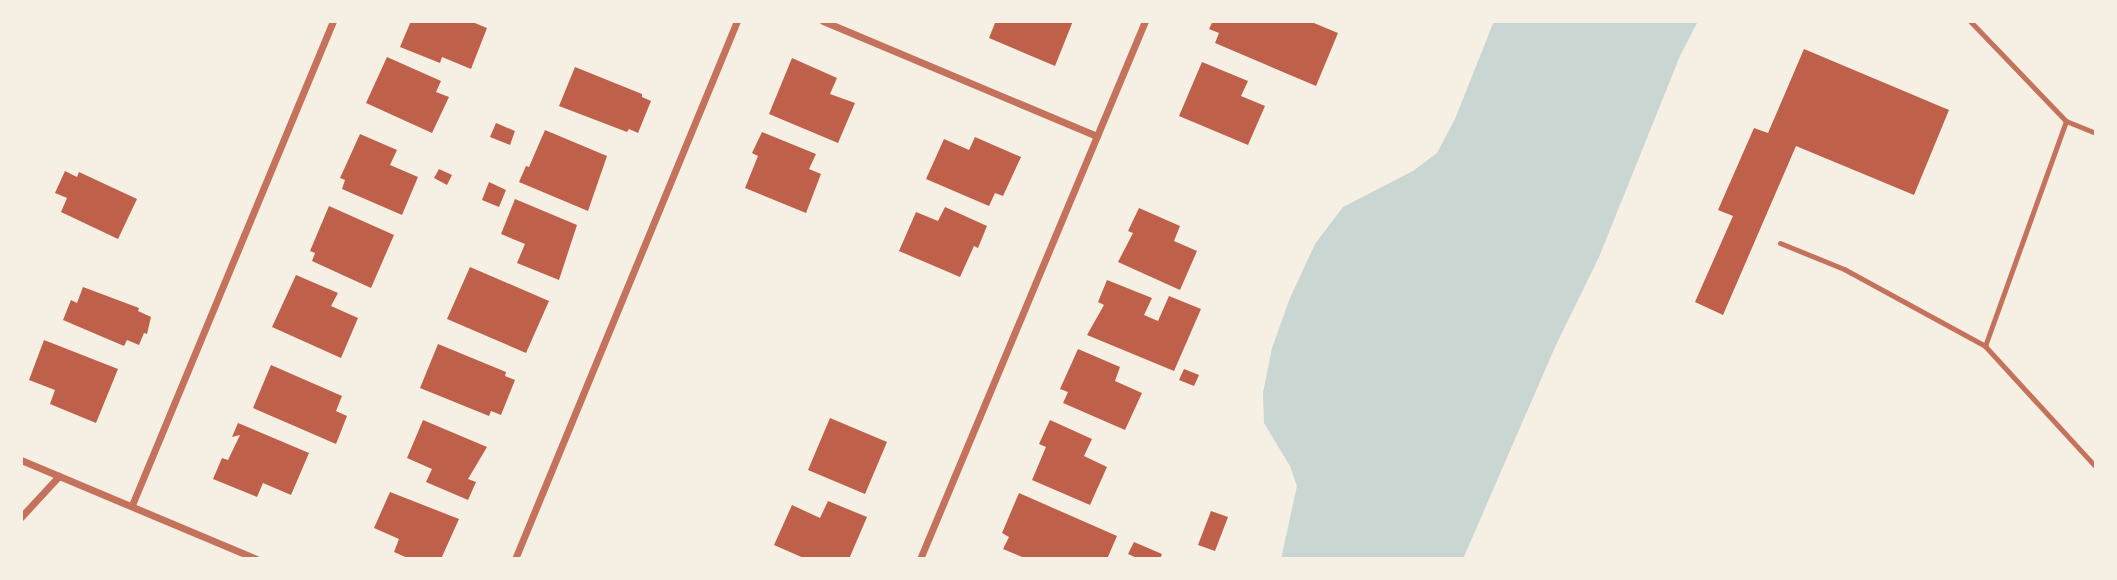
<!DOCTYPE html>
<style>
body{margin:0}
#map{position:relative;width:2117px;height:580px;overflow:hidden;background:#f6efe4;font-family:"PT Sans",sans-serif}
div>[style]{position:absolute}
.water>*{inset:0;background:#c9d6d2}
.building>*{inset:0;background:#bf614a}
.service>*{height:5px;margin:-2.5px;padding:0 2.5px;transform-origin:2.5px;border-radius:2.5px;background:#c5725c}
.minor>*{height:7px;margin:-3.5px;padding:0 3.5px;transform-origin:3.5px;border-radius:3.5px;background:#c5725c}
span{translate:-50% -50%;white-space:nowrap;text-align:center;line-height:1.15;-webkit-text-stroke:5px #f6efe4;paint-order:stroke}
.frame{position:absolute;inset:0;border:23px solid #f6efe4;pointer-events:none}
</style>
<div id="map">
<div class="water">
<i style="clip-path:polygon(1494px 21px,1698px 21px,1680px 56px,1599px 257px,1555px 347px,1463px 559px,1281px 559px,1297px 486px,1290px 466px,1264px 423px,1263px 393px,1272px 348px,1290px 298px,1315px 244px,1343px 207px,1413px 171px,1437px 153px,1455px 119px)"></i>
</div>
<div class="building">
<i style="clip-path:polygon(411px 21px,470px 21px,487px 28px,471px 69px,442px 57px,440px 63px,400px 47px)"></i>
<i style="clip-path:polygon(989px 21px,1073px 21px,1055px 66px,989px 38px,995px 23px)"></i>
<i style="clip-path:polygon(1213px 21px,1309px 21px,1338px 33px,1316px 86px,1215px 43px,1219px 33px,1209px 29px)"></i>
<i style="clip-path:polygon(1804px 49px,1949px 110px,1914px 195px,1796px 146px,1723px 315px,1695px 302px,1733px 216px,1718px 210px,1754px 128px,1768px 133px)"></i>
<i style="clip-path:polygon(387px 57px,441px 81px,436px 92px,449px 97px,432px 133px,366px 103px)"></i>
<i style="clip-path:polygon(792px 58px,837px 78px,830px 94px,855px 103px,838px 143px,769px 114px)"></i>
<i style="clip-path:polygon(1202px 62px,1248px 81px,1241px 96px,1265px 106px,1248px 145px,1179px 116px)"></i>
<i style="clip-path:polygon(575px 67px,642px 94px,642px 97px,651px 101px,638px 133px,629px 129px,627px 132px,559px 106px)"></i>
<i style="clip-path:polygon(496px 123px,515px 131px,510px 145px,490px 137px)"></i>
<i style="clip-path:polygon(545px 130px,607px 156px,588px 211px,519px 182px,526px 166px,529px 167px)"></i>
<i style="clip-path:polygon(762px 132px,816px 154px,809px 169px,821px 174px,806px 213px,745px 188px,758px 156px,752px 153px)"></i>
<i style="clip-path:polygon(360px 134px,397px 150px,390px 165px,418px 177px,402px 215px,342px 189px,345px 180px,340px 178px)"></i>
<i style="clip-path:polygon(975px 137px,1021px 157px,1003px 196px,995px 193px,989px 206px,926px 179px,944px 139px,969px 150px)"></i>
<i style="clip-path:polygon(439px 169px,452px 175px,447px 185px,434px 178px)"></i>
<i style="clip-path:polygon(65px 171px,77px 177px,79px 172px,137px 199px,118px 239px,61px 212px,67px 198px,55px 193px)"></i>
<i style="clip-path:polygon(489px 182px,506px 190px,499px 207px,482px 200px)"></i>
<i style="clip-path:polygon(515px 199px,577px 225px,559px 280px,517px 263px,525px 244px,501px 234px)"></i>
<i style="clip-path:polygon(329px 206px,394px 235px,371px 288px,312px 261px,315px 253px,310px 251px)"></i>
<i style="clip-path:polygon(945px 207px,987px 226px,978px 248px,974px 246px,960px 277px,899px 251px,916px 212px,938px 221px)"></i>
<i style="clip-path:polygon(1139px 208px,1180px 226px,1174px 241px,1197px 251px,1180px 290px,1118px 262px,1133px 233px,1128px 231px)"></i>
<i style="clip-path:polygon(470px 267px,549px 301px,526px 353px,447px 319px)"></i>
<i style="clip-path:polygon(296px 275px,338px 293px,331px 306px,358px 318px,341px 358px,272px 327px)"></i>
<i style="clip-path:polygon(1107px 280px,1152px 298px,1144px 315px,1158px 321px,1169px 296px,1201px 309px,1174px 371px,1087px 335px,1104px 305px,1098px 302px)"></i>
<i style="clip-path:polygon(83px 287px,139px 308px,138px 311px,151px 317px,147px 334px,144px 333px,139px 345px,127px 340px,124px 346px,63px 320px,71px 300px,77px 303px)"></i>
<i style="clip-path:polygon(44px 340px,118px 369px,96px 423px,50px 404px,55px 390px,29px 380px)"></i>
<i style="clip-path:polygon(438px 344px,506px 372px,505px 376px,515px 380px,501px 415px,491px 411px,489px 416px,420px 388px)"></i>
<i style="clip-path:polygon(1078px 349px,1120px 367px,1115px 381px,1142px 393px,1125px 430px,1063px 403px,1068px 392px,1060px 389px)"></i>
<i style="clip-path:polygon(271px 365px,342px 396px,336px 411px,347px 416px,336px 444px,253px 408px)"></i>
<i style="clip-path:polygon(1184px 369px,1199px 375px,1194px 386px,1179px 380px)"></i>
<i style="clip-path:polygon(830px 418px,887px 442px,865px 494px,808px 470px)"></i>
<i style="clip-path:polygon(423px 420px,487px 447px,468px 479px,476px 482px,468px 500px,426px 482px,432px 469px,407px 458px)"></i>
<i style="clip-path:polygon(1050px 420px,1092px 439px,1084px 456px,1107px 467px,1090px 505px,1032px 480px,1046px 447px,1039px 444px)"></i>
<i style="clip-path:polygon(238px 423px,309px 453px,291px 495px,263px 483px,257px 497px,213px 479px,222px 458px,228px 460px,240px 435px,232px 437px)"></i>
<i style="clip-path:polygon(390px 492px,459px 519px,441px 559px,410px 559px,394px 552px,399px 539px,374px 528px)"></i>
<i style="clip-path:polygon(1019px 493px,1117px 536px,1107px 559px,1027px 559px,1003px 549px,1009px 537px,1002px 533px)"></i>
<i style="clip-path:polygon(828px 501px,867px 517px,849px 559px,806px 559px,774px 545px,792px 505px,820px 518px)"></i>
<i style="clip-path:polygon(1211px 511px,1228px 517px,1215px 551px,1198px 545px)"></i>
<i style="clip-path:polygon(1134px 542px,1162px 554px,1160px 559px,1139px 559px,1128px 554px)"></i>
</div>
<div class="service">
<i style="left:1970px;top:21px;width:139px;rotate:46.2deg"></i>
<i style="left:2066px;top:121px;width:32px;rotate:22deg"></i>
<i style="left:1780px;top:243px;width:69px;rotate:22.1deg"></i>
<i style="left:1844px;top:269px;width:161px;rotate:28.6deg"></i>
<i style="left:1985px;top:346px;width:164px;rotate:47.5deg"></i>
<i style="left:1985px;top:346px;width:239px;rotate:-70.2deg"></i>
</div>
<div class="minor">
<i style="left:823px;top:21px;width:297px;rotate:22.8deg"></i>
<i style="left:21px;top:460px;width:256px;rotate:22.8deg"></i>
<i style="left:132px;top:505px;width:524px;rotate:-67.45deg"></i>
<i style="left:21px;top:517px;width:56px;rotate:-47.2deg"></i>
<i style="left:515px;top:559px;width:582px;rotate:-67.58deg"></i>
<i style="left:920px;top:559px;width:583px;rotate:-67.3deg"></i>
</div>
<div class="frame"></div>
</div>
